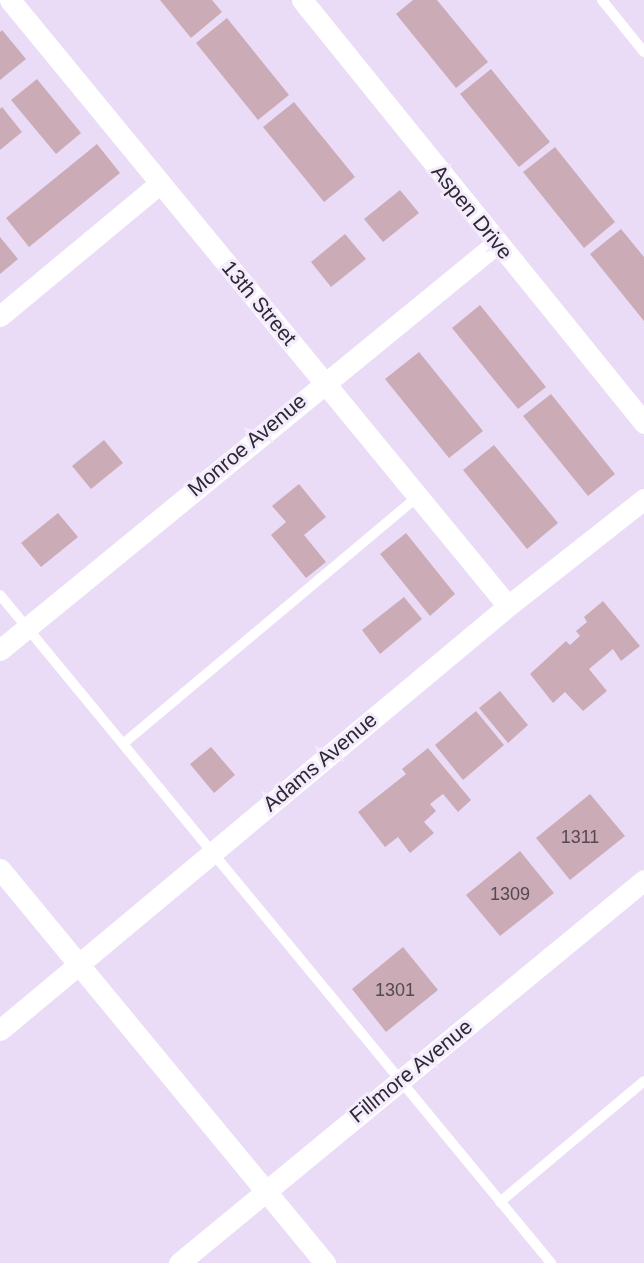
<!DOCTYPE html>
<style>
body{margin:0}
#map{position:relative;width:644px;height:1263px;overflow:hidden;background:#eadcf7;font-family:Helvetica,sans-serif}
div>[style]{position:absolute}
.building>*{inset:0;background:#cbacb6}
.lane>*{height:10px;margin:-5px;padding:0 5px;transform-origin:5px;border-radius:5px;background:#fff}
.street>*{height:21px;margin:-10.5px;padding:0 10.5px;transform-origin:10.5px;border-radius:10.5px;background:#fff}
span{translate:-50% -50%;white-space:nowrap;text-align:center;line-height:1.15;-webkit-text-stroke:6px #f4ecfc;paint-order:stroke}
.number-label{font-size:18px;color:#544953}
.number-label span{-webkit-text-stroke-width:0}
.street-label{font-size:21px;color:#2d2832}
</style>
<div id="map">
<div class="building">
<i style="clip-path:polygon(160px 0,212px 0,222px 12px,191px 38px)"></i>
<i style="clip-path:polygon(413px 0,437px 0,488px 62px,456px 88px,396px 14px)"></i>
<i style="clip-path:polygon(227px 18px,289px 95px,258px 120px,196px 43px)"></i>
<i style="clip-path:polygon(2px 30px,26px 59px,0 80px,0 32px)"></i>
<i style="clip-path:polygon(491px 69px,550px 142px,519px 167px,460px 94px)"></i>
<i style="clip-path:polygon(37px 79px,81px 133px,56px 154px,11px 100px)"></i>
<i style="clip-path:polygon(294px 102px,355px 177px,324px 202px,263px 127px)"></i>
<i style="clip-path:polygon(2px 107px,22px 132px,0 150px,0 109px)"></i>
<i style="clip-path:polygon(97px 144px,120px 173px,29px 247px,6px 218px)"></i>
<i style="clip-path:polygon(555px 147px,615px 222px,584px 248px,523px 172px)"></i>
<i style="clip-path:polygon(400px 190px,419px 213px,383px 242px,364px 219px)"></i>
<i style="clip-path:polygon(621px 229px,644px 257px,644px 321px,590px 254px)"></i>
<i style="clip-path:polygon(345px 234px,366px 259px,331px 287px,311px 262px)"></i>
<i style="clip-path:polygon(0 237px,18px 259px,0 274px)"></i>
<i style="clip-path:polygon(480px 305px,546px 387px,518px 409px,452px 328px)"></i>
<i style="clip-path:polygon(419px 352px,483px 431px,449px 458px,385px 379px)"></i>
<i style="clip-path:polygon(551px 394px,615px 474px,588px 496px,523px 416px)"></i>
<i style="clip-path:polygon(104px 440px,123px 463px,91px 489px,72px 466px)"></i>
<i style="clip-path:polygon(494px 445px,558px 523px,527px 549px,463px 470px)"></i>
<i style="clip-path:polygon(299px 484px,326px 517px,304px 535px,326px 562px,306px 578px,271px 535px,286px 522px,272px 506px)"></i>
<i style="clip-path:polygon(58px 513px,78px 537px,41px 567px,21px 543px)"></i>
<i style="clip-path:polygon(406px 533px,455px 594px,430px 616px,380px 554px)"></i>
<i style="clip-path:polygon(404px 597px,422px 619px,380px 654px,362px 630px)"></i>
<i style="clip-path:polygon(603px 601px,640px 646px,621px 661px,613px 649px,589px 669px,607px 691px,583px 711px,565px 692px,553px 703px,530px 674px,566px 641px,570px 645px,580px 636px,576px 631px,587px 622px,584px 617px)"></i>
<i style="clip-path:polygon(500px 691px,528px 725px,508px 743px,479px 708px)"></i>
<i style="clip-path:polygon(476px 711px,504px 745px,463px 780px,435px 745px)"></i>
<i style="clip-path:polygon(211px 747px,235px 775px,214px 793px,190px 764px)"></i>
<i style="clip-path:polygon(428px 748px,471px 800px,458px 812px,443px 794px,430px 804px,436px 811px,424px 822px,434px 833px,410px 853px,398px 837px,385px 847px,358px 812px,406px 774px,402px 769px)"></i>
<i style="clip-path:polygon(590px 794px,625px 836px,570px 880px,536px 838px)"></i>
<i style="clip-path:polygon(520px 851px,554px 893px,500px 936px,466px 895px)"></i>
<i style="clip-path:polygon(403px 947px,438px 990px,386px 1032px,352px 989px)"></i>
</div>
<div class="lane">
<i style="left:602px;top:0;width:67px;rotate:51.1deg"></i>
<i style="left:0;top:595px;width:866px;rotate:50.48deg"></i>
<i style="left:124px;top:743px;width:384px;rotate:-40deg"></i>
<i style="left:500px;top:1202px;width:188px;rotate:-40deg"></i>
</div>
<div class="street">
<i style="left:10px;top:0;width:784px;rotate:50.59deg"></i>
<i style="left:302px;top:0;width:544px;rotate:51.04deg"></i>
<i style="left:0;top:316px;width:208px;rotate:-39.7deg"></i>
<i style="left:0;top:650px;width:642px;rotate:-39.31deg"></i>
<i style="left:0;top:869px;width:511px;rotate:50.48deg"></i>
<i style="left:0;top:1030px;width:662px;rotate:-39.85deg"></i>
<i style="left:508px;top:606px;width:173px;rotate:-38.2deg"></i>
<i style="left:179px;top:1263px;width:602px;rotate:-39.48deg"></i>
</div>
<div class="number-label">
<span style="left:580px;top:837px">1311</span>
<span style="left:510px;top:894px">1309</span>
<span style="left:395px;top:990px">1301</span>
</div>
<div class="street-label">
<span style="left:472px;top:212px;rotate:51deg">Aspen Drive</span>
<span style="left:259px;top:303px;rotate:50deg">13th Street</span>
<span style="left:247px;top:445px;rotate:-40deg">Monroe Avenue</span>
<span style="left:320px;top:762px;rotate:-40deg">Adams Avenue</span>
<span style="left:411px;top:1071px;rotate:-39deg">Fillmore Avenue</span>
</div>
</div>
